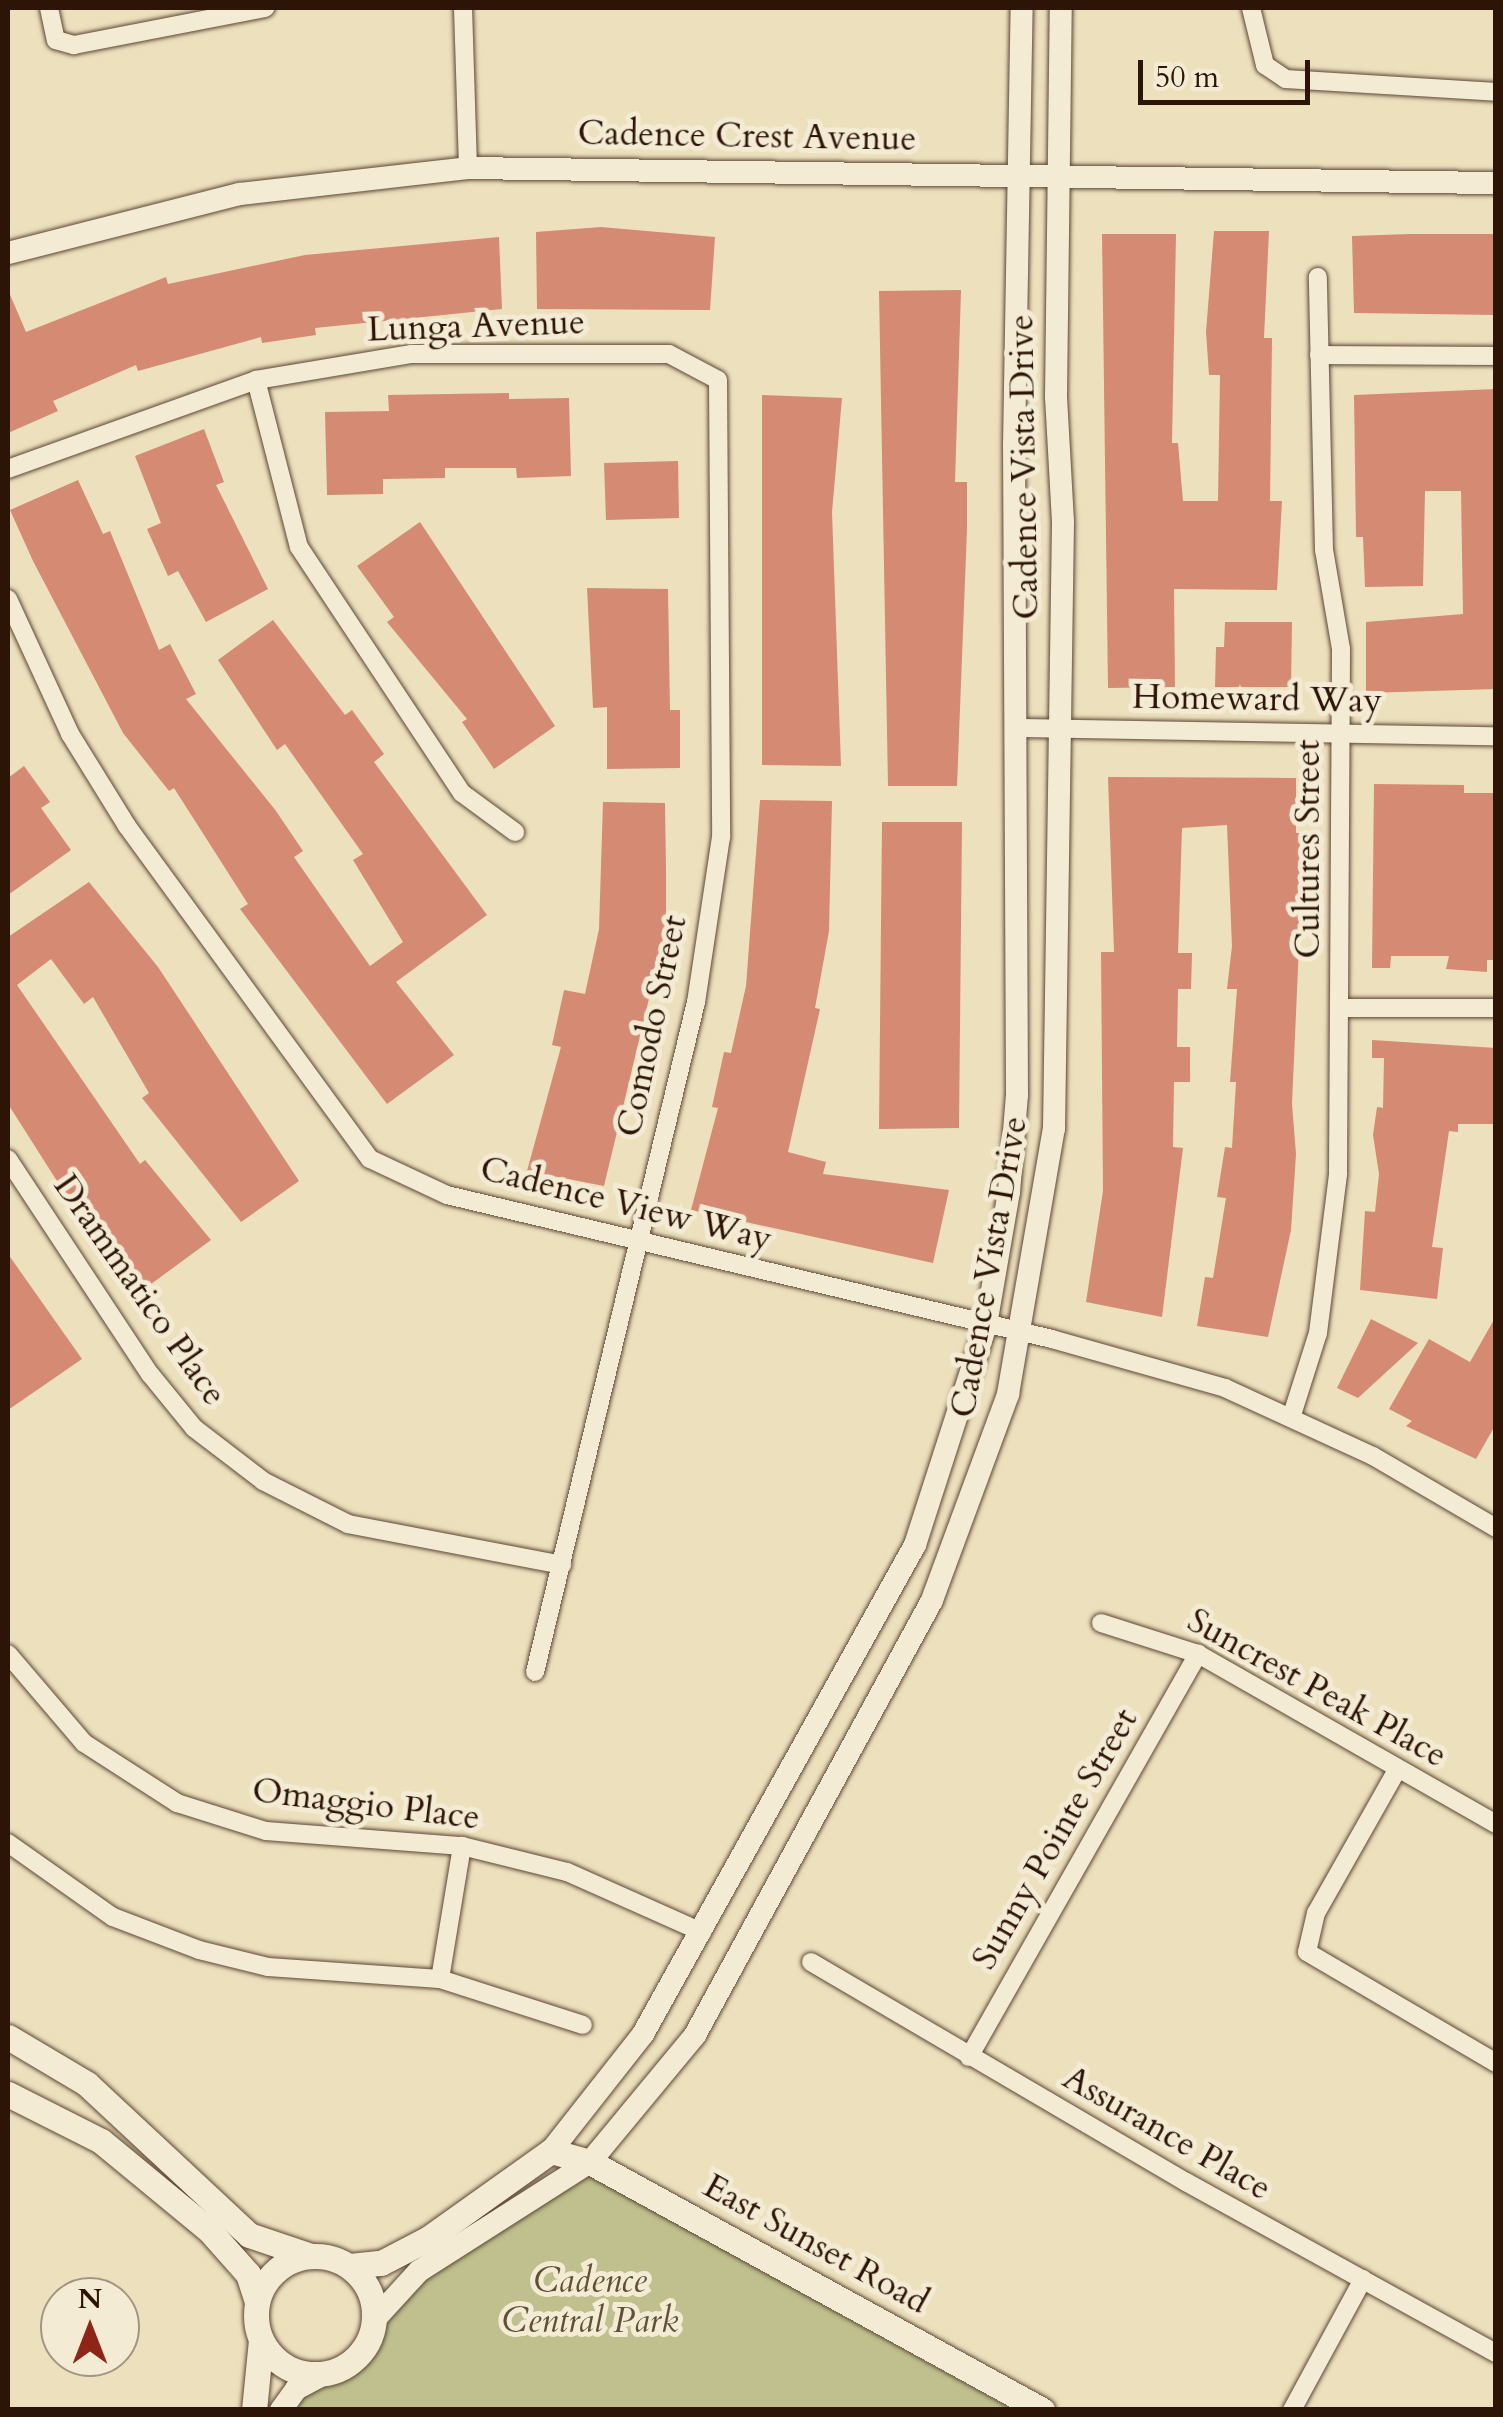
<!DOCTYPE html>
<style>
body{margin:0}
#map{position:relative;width:1503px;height:2417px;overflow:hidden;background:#ede0bd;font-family:Cardo,serif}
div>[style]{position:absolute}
.green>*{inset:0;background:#bfc08d}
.building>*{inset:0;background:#d48a73}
.roads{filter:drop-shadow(0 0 2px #5c4734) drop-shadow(0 0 2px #5c4734)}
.minor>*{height:18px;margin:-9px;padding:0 9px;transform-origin:9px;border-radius:9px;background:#f3ebd4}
.tertiary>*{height:22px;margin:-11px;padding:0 11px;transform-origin:11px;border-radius:11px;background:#f3ebd4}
.secondary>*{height:25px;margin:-12.5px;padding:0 12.5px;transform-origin:12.5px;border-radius:12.5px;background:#f3ebd4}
.secondary>.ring{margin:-12.5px;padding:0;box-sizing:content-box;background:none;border:25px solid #f3ebd4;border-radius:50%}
span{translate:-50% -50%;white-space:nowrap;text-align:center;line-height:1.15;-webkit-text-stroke:10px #f3ebd4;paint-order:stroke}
.street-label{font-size:35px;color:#2c1407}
.park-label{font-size:35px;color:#5f5036;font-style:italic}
.frame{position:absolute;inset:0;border:10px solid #2c1407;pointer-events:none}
.north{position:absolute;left:40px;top:2277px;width:100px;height:100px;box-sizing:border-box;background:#f3ebd4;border:2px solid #a39582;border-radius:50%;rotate:0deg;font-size:28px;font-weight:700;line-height:40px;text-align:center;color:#2c1407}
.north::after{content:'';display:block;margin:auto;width:35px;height:45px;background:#8f2418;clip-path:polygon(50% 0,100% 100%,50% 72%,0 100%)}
.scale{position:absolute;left:1138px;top:60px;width:172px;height:45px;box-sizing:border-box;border:5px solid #2c1407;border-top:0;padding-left:12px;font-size:30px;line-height:35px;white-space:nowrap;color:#2c1407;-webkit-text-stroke:8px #f3ebd4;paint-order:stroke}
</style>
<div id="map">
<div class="green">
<i style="clip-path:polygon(585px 2173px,1012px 2409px,293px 2410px,313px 2386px,364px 2358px,411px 2288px)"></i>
</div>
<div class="building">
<i style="clip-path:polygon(601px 227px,715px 237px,710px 310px,537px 309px,536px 232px)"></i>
<i style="clip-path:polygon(1214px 231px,1269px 231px,1264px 338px,1272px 338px,1270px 501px,1282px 501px,1277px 590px,1174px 589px,1175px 687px,1108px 688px,1102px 234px,1176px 234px,1172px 443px,1178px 443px,1183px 501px,1218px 501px,1220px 375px,1209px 375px,1206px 332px)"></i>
<i style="clip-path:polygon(1410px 234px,1496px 234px,1496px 315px,1354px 313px,1352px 236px)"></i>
<i style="clip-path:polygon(499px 237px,502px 309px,315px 328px,316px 335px,262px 343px,261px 337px,138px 371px,136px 365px,53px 401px,58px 411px,8px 433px,8px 290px,26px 332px,166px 277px,168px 284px,305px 255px)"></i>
<i style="clip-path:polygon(961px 290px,955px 482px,967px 482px,967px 529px,957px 786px,888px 786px,879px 291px)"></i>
<i style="clip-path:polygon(1496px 389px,1496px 689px,1366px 693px,1366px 622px,1463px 614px,1461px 491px,1425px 491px,1423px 586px,1365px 587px,1363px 537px,1356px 537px,1354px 395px)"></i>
<i style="clip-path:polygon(509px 393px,509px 399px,569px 398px,571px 476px,517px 478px,516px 468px,445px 468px,445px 478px,383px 479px,383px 494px,327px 495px,325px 412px,389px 411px,388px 395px)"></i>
<i style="clip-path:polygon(762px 395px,842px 398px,832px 512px,841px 766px,762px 765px)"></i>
<i style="clip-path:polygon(204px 429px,224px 482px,216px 485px,268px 589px,206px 622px,178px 571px,168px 576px,147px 529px,161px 523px,135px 456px)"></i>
<i style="clip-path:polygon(678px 461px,679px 518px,606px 520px,604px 463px)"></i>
<i style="clip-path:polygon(78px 480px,103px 534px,110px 531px,159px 650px,170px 644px,196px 694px,186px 699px,276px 811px,303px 851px,294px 857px,370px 966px,403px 942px,353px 860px,363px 854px,285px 744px,277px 750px,218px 660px,273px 620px,345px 715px,352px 710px,384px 754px,374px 762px,487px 915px,396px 982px,454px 1055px,387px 1104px,240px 909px,248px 904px,174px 788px,169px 791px,123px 733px,33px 561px,10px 510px)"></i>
<i style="clip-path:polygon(420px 522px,555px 726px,494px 769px,462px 722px,467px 719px,387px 622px,394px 617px,357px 566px)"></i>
<i style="clip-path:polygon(587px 588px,668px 589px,670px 710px,680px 710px,680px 768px,607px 769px,607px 707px,593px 708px)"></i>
<i style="clip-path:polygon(1225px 622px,1292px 622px,1291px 687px,1215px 687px,1216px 647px,1224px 647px)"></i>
<i style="clip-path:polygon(24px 766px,50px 802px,41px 808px,71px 850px,8px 895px,8px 778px)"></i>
<i style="clip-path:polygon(1108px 777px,1296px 778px,1296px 833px,1304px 833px,1292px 1104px,1296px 1154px,1291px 1230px,1268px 1337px,1197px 1326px,1205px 1277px,1213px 1278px,1226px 1198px,1217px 1197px,1225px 1147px,1232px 1148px,1236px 1082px,1230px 1082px,1237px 989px,1227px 989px,1232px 946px,1227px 825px,1182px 828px,1178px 953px,1192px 953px,1191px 989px,1178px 989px,1177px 1047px,1190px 1047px,1190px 1082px,1174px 1082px,1173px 1147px,1183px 1148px,1162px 1317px,1086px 1302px,1103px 1191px,1101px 952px,1114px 952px)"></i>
<i style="clip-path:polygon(1374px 784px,1464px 785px,1464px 793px,1496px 793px,1496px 960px,1487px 960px,1487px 972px,1446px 969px,1449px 956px,1391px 956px,1390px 968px,1372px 968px)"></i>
<i style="clip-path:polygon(760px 800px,832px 801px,829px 931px,815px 1008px,820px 1009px,788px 1152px,826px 1162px,823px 1174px,949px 1190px,933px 1263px,691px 1210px,718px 1108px,712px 1107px,724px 1052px,731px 1053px,746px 986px)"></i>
<i style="clip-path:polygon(603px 802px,665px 803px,666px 871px,666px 928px,604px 1186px,527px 1171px,561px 1047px,552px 1045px,564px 990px,585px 994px,599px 929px)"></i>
<i style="clip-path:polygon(882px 822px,962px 822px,959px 1128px,879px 1129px)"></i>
<i style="clip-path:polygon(89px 882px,158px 967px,299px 1181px,241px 1222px,142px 1098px,149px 1093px,93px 997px,84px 1004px,51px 959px,17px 985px,140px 1164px,145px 1160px,211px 1240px,147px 1287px,78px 1198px,71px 1203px,8px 1104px,8px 937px)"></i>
<i style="clip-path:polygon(1372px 1040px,1496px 1048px,1496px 1124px,1458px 1124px,1458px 1132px,1449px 1131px,1432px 1247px,1443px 1248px,1437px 1299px,1360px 1290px,1365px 1211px,1375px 1212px,1379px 1174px,1373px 1135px,1377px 1107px,1383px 1108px,1384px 1058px,1372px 1058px)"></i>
<i style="clip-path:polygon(8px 1254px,82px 1359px,8px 1410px)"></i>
<i style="clip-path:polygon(1496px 1316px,1496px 1424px,1476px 1459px,1406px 1426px,1412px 1421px,1389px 1409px,1429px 1339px,1470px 1362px)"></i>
<i style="clip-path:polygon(1371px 1319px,1418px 1343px,1358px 1398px,1337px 1388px)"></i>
</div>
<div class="roads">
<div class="minor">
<i style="left:49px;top:8px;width:33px;rotate:78deg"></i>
<i style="left:56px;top:40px;width:19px;rotate:16deg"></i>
<i style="left:74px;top:45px;width:195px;rotate:-11deg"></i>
<i style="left:463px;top:8px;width:160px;rotate:88.2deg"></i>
<i style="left:1251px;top:8px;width:59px;rotate:76.2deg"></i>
<i style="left:1265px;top:65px;width:25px;rotate:34deg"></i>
<i style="left:1286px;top:79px;width:210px;rotate:3.5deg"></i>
<i style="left:1319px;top:355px;width:177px;rotate:0.3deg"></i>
<i style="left:256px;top:380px;width:172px;rotate:75.6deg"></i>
<i style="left:299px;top:547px;width:295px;rotate:56.5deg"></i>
<i style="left:462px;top:793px;width:66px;rotate:36.3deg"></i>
<i style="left:8px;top:469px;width:263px;rotate:-19.7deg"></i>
<i style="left:256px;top:380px;width:158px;rotate:-9.5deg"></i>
<i style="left:412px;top:354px;width:257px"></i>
<i style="left:669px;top:354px;width:55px;rotate:28deg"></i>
<i style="left:718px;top:380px;width:457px;rotate:89.6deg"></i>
<i style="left:721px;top:837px;width:167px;rotate:98.6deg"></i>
<i style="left:696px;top:1002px;width:689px;rotate:103.51deg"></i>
<i style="left:8px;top:599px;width:149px;rotate:65.3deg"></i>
<i style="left:70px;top:734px;width:108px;rotate:58.2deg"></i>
<i style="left:127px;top:826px;width:412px;rotate:53.9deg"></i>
<i style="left:370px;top:1159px;width:85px;rotate:25.1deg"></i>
<i style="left:447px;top:1195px;width:622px;rotate:13.39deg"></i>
<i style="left:1052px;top:1339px;width:180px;rotate:15.8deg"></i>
<i style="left:1225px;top:1388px;width:163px;rotate:24.7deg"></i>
<i style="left:1373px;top:1456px;width:143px;rotate:30.3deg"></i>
<i style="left:1017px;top:728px;width:479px;rotate:1deg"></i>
<i style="left:1340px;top:1008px;width:156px"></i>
<i style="left:8px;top:1159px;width:258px;rotate:56.6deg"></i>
<i style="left:150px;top:1374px;width:70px;rotate:50.8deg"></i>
<i style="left:194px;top:1428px;width:87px;rotate:37.5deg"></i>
<i style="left:263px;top:1481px;width:95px;rotate:26.8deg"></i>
<i style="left:348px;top:1524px;width:218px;rotate:10.8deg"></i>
<i style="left:1291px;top:1418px;width:89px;rotate:-72.4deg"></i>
<i style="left:1318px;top:1333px;width:160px;rotate:-82.8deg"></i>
<i style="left:1338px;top:1174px;width:525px;rotate:-89.67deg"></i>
<i style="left:1341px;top:649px;width:100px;rotate:-99.7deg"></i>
<i style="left:1324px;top:550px;width:273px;rotate:-91.3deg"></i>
<i style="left:1101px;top:1623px;width:102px;rotate:17.7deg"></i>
<i style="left:1198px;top:1654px;width:343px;rotate:29.7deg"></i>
<i style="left:8px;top:1654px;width:117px;rotate:49.5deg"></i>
<i style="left:84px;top:1743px;width:111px;rotate:32.8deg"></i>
<i style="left:177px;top:1803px;width:93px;rotate:17.5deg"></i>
<i style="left:266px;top:1831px;width:197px;rotate:4.4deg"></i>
<i style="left:462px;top:1846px;width:108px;rotate:13.9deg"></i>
<i style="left:567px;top:1872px;width:148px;rotate:24deg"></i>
<i style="left:1397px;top:1770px;width:164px;rotate:119.5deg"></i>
<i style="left:1316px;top:1913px;width:40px;rotate:103deg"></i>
<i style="left:1307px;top:1952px;width:219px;rotate:30.4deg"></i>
<i style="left:8px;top:1843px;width:128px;rotate:35.2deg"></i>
<i style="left:113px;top:1917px;width:92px;rotate:21deg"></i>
<i style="left:199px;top:1950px;width:71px;rotate:13.8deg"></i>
<i style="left:268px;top:1967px;width:172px;rotate:4deg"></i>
<i style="left:440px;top:1979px;width:150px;rotate:17.8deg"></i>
<i style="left:811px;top:1962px;width:435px;rotate:30.4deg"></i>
<i style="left:1186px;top:2182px;width:354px;rotate:28.9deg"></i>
<i style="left:440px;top:1979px;width:135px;rotate:-80.6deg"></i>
<i style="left:969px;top:2057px;width:464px;rotate:-60.4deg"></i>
<i style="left:1292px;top:2410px;width:149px;rotate:-61.5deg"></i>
</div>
<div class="tertiary">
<i style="left:8px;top:253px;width:239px;rotate:-14.3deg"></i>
<i style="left:240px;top:194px;width:229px;rotate:-6.5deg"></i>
<i style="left:468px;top:168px;width:1028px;rotate:0.84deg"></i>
<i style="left:551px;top:2151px;width:149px;rotate:-51.8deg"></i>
<i style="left:643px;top:2034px;width:560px;rotate:-60.92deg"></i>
<i style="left:915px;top:1545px;width:231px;rotate:-72.1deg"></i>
<i style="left:986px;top:1325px;width:135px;rotate:-80.2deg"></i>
<i style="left:1009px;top:1192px;width:97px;rotate:-85.3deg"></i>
<i style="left:1017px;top:1095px;width:650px;rotate:-90.26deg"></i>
<i style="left:1014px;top:445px;width:437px;rotate:-89deg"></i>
<i style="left:375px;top:2319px;width:65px;rotate:-47.5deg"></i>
<i style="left:419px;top:2271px;width:203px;rotate:-32.5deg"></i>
<i style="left:590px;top:2162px;width:165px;rotate:-50.4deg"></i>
<i style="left:695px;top:2035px;width:495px;rotate:-61.4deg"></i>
<i style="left:932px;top:1600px;width:220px;rotate:-69.7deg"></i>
<i style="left:1008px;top:1394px;width:269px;rotate:-80.2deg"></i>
<i style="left:1054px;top:1129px;width:607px;rotate:-89.15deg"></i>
<i style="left:1063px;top:522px;width:125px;rotate:-93.2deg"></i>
<i style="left:1056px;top:397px;width:389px;rotate:-89.3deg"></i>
<i style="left:281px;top:2410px;width:26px;rotate:-54deg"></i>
<i style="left:296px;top:2389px;width:32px;rotate:-28deg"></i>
</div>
<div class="secondary">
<i style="left:8px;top:2037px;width:92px;rotate:30.7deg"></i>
<i style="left:87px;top:2084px;width:221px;rotate:43deg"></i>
<i style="left:249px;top:2235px;width:65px;rotate:18.7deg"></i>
<i style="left:8px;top:2094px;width:104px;rotate:26.8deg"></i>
<i style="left:101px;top:2141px;width:140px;rotate:39.5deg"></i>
<i style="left:209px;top:2230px;width:59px;rotate:48.4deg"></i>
<i style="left:248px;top:2274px;width:29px;rotate:72deg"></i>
<i class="ring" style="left:256px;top:2256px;width:93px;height:93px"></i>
<i style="left:350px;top:2266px;width:31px;rotate:-6deg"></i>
<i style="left:381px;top:2263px;width:54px;rotate:-27.5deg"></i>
<i style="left:429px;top:2238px;width:150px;rotate:-35.5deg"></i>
<i style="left:551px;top:2151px;width:41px;rotate:15.8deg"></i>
<i style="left:590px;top:2162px;width:516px;rotate:28.75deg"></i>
<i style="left:254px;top:2410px;width:70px;rotate:-84.3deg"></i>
</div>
</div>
<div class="street-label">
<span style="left:747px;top:136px;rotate:1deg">Cadence Crest Avenue</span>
<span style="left:476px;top:326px;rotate:-2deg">Lunga Avenue</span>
<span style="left:1024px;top:467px;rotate:-91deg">Cadence Vista Drive</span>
<span style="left:1257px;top:699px;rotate:1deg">Homeward Way</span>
<span style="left:1308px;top:849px;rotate:-90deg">Cultures Street</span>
<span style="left:652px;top:1026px;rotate:-78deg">Comodo Street</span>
<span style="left:626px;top:1204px;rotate:14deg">Cadence View Way</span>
<span style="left:989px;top:1267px;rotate:-80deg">Cadence Vista Drive</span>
<span style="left:140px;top:1290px;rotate:55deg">Drammatico Place</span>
<span style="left:1317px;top:1688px;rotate:29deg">Suncrest Peak Place</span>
<span style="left:366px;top:1804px;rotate:7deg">Omaggio Place</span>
<span style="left:1055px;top:1839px;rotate:-60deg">Sunny Pointe Street</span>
<span style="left:1167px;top:2133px;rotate:30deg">Assurance Place</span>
<span style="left:816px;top:2244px;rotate:29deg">East Sunset Road</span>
</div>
<div class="park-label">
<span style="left:590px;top:2301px">Cadence<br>Central Park</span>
</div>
<div class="frame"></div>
<div class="north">N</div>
<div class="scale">50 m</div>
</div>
